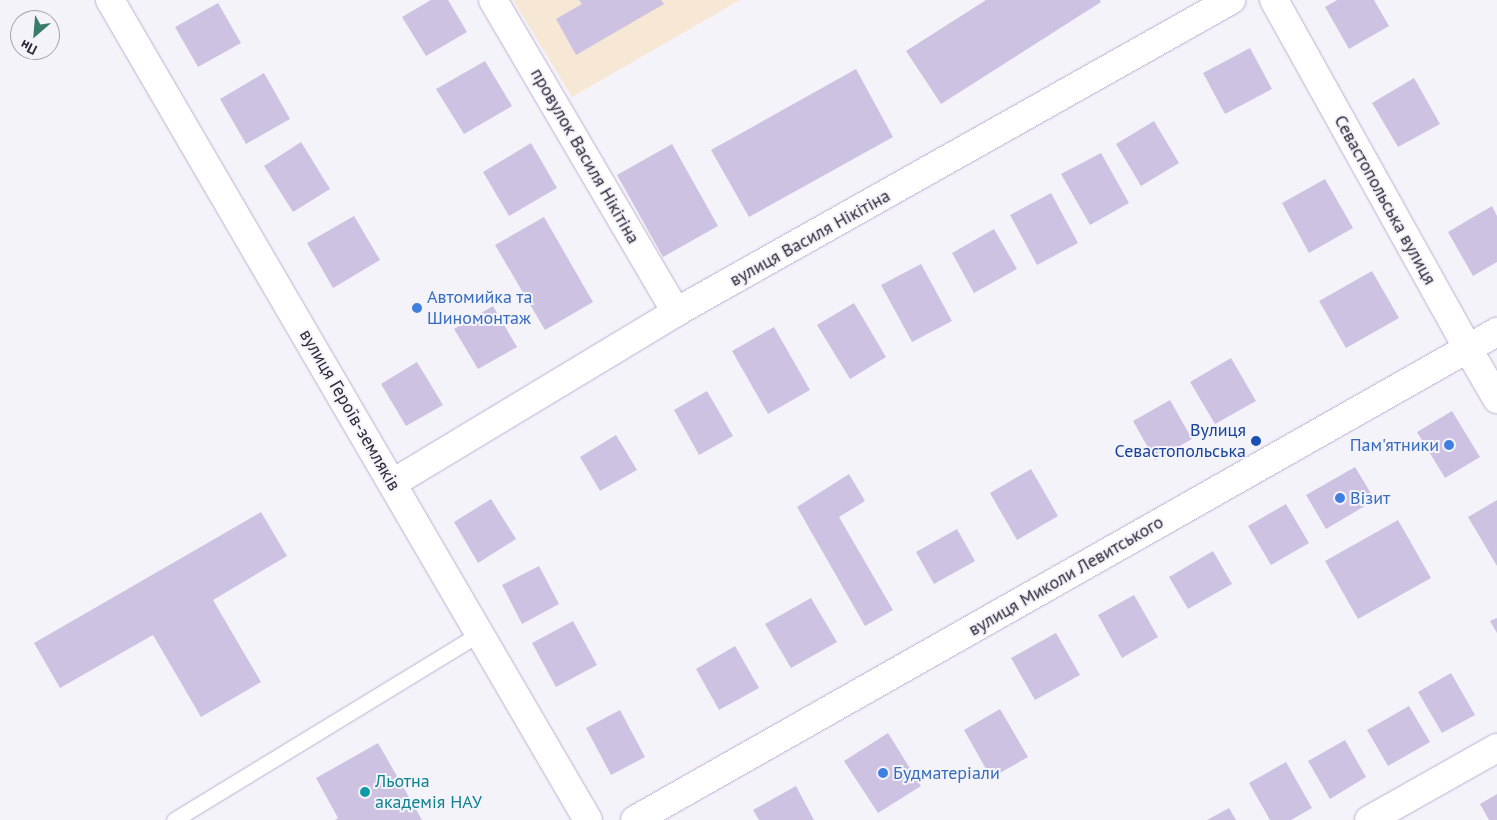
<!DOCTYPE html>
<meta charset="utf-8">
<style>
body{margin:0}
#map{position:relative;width:1497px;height:820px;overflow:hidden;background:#f5f3fa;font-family:"PT Sans",sans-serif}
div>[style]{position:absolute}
.industrial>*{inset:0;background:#f6e8d5}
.building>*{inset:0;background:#cec2e3}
.roads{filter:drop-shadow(0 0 1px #bdb0d1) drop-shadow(0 0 1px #bdb0d1)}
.lane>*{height:15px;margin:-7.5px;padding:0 7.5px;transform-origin:7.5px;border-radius:7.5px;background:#fff}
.street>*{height:28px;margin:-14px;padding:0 14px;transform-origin:14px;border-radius:14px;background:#fff}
.secondary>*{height:28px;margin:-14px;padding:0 14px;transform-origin:14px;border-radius:14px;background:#fff}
.primary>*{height:28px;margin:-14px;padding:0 14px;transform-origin:14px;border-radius:14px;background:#fff}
.dots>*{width:14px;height:14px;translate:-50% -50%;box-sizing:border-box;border:2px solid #f5f3fa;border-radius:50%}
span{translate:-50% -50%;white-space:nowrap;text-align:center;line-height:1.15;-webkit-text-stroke:4px #f5f3fa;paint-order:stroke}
.street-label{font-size:18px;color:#2e2936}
.shop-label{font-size:18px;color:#366cbe}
.left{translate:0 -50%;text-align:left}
.right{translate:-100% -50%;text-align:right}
.transit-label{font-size:18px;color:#164399}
.culture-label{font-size:18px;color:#0d838f}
.north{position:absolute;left:10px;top:10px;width:50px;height:50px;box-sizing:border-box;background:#f5f3fa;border:1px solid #a5a2ac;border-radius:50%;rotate:207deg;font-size:14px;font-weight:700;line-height:20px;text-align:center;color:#2e2936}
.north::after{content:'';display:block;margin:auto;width:18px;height:22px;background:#3a7b6b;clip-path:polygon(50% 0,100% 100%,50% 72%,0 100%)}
</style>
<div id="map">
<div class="industrial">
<i style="clip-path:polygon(513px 0,740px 0,572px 97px)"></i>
</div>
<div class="building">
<i style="clip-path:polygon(431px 0,448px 0,467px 32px,426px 56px,402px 17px)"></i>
<i style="clip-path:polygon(579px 0,661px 0,664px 4px,576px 55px,556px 19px,582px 4px)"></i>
<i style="clip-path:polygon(986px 0,1100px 0,1101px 2px,941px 104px,906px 51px)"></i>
<i style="clip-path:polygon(1337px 0,1374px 0,1389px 26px,1349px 49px,1325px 7px)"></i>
<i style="clip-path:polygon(218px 3px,241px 43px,198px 67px,175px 27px)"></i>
<i style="clip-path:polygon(1250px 48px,1272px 89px,1225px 114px,1203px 73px)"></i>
<i style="clip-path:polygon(485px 61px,512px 106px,464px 134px,436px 89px)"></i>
<i style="clip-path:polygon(856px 69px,893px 137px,749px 217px,711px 150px)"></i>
<i style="clip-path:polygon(264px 73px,290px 119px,246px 144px,220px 99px)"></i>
<i style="clip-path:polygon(1414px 78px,1440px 124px,1398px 147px,1372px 103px)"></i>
<i style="clip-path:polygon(1154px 121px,1179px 163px,1141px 186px,1116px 144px)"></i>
<i style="clip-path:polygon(301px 142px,330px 189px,293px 212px,264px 166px)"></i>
<i style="clip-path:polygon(531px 143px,557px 188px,509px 216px,483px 172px)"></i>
<i style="clip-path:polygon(672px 144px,718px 226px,663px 257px,617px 175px)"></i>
<i style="clip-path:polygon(1101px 153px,1129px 203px,1090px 225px,1061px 174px)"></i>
<i style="clip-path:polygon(1325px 179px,1353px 228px,1309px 253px,1282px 203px)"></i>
<i style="clip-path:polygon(1051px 193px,1078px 243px,1037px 265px,1010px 215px)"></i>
<i style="clip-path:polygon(1492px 206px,1497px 216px,1497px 262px,1473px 276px,1448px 232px)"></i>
<i style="clip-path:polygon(354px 216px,380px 260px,333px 288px,307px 243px)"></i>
<i style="clip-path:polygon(544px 217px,593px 302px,545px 330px,495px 245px)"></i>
<i style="clip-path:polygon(994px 229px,1017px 269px,974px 293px,952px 253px)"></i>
<i style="clip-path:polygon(921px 264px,952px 321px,912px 342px,881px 285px)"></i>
<i style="clip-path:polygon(1372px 271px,1399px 318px,1346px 348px,1319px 301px)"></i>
<i style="clip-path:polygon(854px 303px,886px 357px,850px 379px,817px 325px)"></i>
<i style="clip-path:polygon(493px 306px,517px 347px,478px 369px,454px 329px)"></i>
<i style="clip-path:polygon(774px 327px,810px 390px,768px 414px,732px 351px)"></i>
<i style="clip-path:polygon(1231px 358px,1256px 401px,1215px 424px,1190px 382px)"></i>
<i style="clip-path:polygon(417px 362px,443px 405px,406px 426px,381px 384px)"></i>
<i style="clip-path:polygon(707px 391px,733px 436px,699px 455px,674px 410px)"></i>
<i style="clip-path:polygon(1170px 400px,1192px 439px,1155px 460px,1133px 421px)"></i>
<i style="clip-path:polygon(1452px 411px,1480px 457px,1445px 478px,1417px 432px)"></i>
<i style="clip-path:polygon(616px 435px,637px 470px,600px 491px,580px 457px)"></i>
<i style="clip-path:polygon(1355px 467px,1375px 500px,1326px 529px,1306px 495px)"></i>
<i style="clip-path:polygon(1031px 469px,1058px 516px,1017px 540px,990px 493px)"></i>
<i style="clip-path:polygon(849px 474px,865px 501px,839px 517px,893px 610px,865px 626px,797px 507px)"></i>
<i style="clip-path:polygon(491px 499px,516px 539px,478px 563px,454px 522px)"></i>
<i style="clip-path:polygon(1497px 500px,1497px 566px,1468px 517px)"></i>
<i style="clip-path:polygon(1286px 504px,1309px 543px,1271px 565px,1248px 526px)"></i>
<i style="clip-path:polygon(261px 512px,287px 556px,213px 600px,261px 682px,201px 717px,153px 635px,60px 688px,34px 643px)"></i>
<i style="clip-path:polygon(1398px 520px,1431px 578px,1358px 619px,1325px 561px)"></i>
<i style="clip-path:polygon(957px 529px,975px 561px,934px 584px,916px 552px)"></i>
<i style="clip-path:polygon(1213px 551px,1232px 584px,1188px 609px,1169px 577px)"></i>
<i style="clip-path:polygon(539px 566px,559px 604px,522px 624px,502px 585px)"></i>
<i style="clip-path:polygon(1134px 595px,1158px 637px,1122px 658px,1098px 615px)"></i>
<i style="clip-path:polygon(811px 598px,837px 642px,791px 668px,765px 624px)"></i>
<i style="clip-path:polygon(1497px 618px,1497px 633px,1490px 621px)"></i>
<i style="clip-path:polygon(573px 621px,597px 665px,556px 687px,532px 643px)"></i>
<i style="clip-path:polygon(1056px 633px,1080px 675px,1035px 700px,1011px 658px)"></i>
<i style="clip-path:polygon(735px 646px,759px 688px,719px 710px,696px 669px)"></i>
<i style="clip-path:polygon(1451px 673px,1475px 715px,1442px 733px,1418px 692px)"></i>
<i style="clip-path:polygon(1409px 706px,1430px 742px,1388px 766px,1367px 730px)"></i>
<i style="clip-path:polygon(1000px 709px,1028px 757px,991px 778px,964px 730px)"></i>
<i style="clip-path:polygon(620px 710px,645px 757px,611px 775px,586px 728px)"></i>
<i style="clip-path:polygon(888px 733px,921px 786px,878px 813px,844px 761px)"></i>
<i style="clip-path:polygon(1345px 740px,1366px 777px,1330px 799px,1308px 761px)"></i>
<i style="clip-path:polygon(378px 743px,422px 820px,335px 820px,338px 818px,316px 778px)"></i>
<i style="clip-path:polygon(1286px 762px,1312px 808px,1291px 820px,1270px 820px,1249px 783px)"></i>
<i style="clip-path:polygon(796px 786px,814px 820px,759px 820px,753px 810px)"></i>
<i style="clip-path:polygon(1497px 794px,1497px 820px,1489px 820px,1480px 804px)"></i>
<i style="clip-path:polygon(1229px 808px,1236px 820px,1207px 820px)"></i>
</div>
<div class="roads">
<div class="lane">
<i style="left:174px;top:820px;width:357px;rotate:-31.4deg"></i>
</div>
<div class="street">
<i style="left:493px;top:0;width:362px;rotate:59.6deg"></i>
<i style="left:1468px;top:349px;width:58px;rotate:59.9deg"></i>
<i style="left:1369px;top:820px;width:147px;rotate:-29.4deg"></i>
</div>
<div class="secondary">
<i style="left:1274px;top:0;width:399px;rotate:60.9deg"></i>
<i style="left:393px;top:483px;width:331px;rotate:-31.1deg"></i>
<i style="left:676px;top:312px;width:637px;rotate:-29.34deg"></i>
<i style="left:635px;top:820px;width:991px;rotate:-29.52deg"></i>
</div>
<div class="primary">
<i style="left:110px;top:0;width:949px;rotate:59.76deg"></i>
</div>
</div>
<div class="dots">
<i style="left:417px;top:308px;background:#3f7fe0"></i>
<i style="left:1256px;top:441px;background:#1a4fb4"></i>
<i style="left:1449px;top:445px;background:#3f7fe0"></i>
<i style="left:1340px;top:498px;background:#3f7fe0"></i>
<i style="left:883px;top:773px;background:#3f7fe0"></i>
<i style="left:365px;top:792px;background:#0f9aa8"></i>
</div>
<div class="street-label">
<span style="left:585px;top:156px;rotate:60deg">провулок Василя Нікітіна</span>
<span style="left:1385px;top:200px;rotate:61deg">Севастопольська вулиця</span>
<span style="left:810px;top:238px;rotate:-29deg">вулиця Василя Нікітіна</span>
<span style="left:350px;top:410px;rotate:60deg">вулиця Героїв-земляків</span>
<span style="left:1066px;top:576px;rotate:-30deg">вулиця Миколи Левитського</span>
</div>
<div class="shop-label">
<span class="left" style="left:427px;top:308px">Автомийка та<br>Шиномонтаж</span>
<span class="right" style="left:1439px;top:445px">Пам'ятники</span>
<span class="left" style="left:1350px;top:498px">Візит</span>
<span class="left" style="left:893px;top:773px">Будматеріали</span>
</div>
<div class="transit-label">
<span class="right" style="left:1246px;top:441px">Вулиця<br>Севастопольська</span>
</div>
<div class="culture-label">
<span class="left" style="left:375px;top:792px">Льотна<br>академія НАУ</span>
</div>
<div class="north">Пн</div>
</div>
